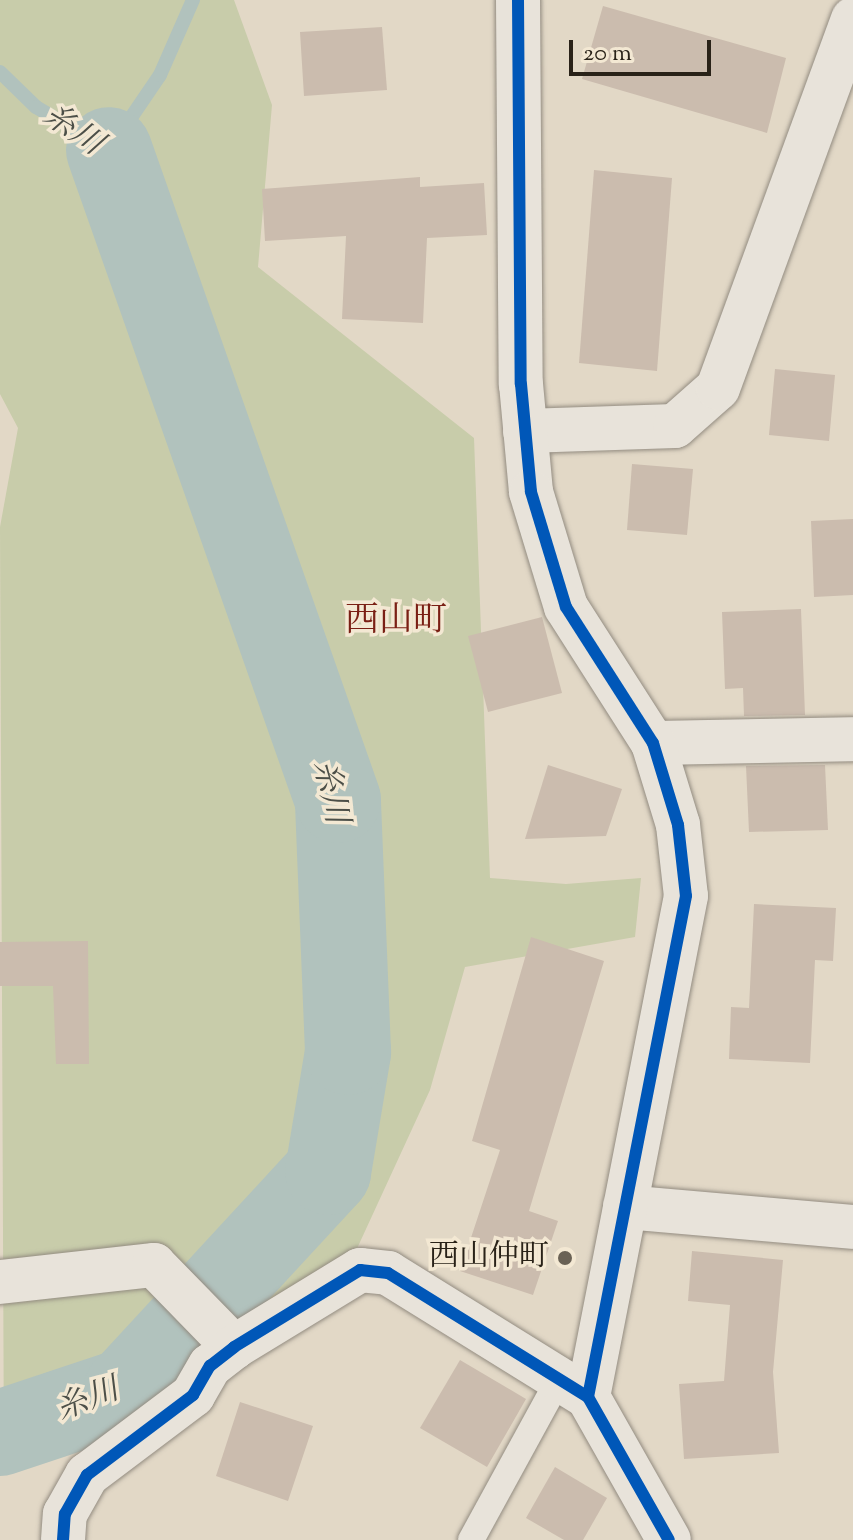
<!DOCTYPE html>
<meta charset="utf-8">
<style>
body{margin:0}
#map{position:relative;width:853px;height:1540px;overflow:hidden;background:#e2d8c6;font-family:"Sorts Mill Goudy","Noto Serif JP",serif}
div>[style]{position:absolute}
.green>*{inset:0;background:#c8ccaa}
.stream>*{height:14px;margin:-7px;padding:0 7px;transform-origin:7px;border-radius:7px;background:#b1c2bd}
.river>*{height:86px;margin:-43px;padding:0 43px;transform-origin:43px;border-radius:43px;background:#b1c2bd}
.building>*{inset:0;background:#cbbcae}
.roads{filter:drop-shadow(0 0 2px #938c81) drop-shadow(0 0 2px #938c81)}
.lane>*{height:26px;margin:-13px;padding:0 13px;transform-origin:13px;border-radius:13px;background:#e8e3da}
.street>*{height:44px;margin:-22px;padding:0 22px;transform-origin:22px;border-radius:22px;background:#e8e3da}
.secondary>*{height:44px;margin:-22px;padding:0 22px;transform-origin:22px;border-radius:22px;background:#e8e3da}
.cycleway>*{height:12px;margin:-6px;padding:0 6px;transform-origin:6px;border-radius:6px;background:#0057b8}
.dots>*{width:22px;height:22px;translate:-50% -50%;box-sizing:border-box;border:4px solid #f3e8d3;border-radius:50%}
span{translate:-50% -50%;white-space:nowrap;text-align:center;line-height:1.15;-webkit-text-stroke:7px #f3e8d3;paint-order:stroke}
.poi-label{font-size:30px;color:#292218}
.right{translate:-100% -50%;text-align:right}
.water-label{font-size:32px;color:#4c4f48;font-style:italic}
.quarter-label{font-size:34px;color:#7a1f14}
.scale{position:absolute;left:569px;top:40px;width:142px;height:36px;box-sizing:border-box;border:4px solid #292218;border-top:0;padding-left:10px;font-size:24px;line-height:28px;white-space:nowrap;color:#292218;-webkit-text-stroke:6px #f3e8d3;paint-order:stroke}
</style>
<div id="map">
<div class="green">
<i style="clip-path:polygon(0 0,234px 0,272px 105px,258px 267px,474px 438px,490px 878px,566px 884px,641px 878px,635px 937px,465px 967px,430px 1090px,337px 1292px,4px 1469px,0 527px,18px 428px,0 394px)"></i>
</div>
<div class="stream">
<i style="left:0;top:72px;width:50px;rotate:44.2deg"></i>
<i style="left:36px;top:107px;width:85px;rotate:30.5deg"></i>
<i style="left:109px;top:150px;width:91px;rotate:-55.8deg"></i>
<i style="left:160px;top:75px;width:82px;rotate:-66.3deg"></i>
</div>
<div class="river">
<i style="left:0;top:1433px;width:133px;rotate:-18.4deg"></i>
<i style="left:126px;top:1391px;width:298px;rotate:-47.3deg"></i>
<i style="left:328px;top:1172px;width:122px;rotate:-80.5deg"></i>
<i style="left:348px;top:1052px;width:252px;rotate:-92.3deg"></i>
<i style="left:338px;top:800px;width:689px;rotate:-109.41deg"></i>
</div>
<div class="building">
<i style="clip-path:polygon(603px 6px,786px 58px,767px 133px,582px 79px)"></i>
<i style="clip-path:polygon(382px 27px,387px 90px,304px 96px,300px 32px)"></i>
<i style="clip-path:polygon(594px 170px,672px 178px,657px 371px,579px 363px)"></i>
<i style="clip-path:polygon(420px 177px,420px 187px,484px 183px,487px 235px,427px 238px,423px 323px,342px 319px,346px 236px,265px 241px,262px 189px)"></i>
<i style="clip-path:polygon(775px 369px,835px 375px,829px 441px,769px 435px)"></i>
<i style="clip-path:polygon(632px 464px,693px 469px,687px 535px,627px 530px)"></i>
<i style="clip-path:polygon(853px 519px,853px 595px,814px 597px,811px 521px)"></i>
<i style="clip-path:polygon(801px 609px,805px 715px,744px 716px,743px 688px,725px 689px,722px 612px)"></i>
<i style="clip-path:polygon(542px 617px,562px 693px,488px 712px,468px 636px)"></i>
<i style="clip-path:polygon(548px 765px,622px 789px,606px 836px,525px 839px)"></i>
<i style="clip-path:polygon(825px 765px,828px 830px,749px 832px,746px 766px)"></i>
<i style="clip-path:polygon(754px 904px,836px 908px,833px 961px,815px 960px,810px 1063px,729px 1059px,731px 1007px,749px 1008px)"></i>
<i style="clip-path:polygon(531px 937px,604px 961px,529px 1211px,558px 1221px,533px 1295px,460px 1271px,500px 1150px,472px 1141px)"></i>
<i style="clip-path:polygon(88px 941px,89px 1064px,56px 1064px,53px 986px,0 986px,0 942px)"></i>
<i style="clip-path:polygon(692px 1251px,783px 1260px,773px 1372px,779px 1453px,684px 1459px,679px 1384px,724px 1381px,730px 1305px,688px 1301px)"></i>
<i style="clip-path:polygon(460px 1360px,526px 1399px,487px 1467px,420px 1428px)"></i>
<i style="clip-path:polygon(240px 1402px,313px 1426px,288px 1501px,216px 1476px)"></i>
<i style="clip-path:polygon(555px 1467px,607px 1498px,583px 1540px,564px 1540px,526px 1518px)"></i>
</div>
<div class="roads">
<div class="lane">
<i style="left:471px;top:1540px;width:179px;rotate:-61.3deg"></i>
</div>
<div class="street">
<i style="left:525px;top:431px;width:150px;rotate:-1.9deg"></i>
<i style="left:675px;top:426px;width:57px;rotate:-41.5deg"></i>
<i style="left:718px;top:388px;width:393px;rotate:-69.9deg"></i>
<i style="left:653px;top:743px;width:200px;rotate:-1.1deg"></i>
<i style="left:625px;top:1207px;width:229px;rotate:5deg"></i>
<i style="left:0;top:1282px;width:155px;rotate:-6.3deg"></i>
<i style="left:154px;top:1265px;width:115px;rotate:45.7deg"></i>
<i style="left:63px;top:1540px;width:26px;rotate:-86deg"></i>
<i style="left:65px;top:1514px;width:45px;rotate:-60.6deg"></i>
<i style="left:87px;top:1475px;width:133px;rotate:-37deg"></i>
<i style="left:193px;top:1395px;width:34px;rotate:-60deg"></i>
<i style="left:210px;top:1366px;width:31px;rotate:-38deg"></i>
<i style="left:234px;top:1347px;width:148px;rotate:-31.4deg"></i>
<i style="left:360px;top:1270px;width:28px;rotate:6deg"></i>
<i style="left:388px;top:1273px;width:235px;rotate:31.8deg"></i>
</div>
<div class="secondary">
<i style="left:518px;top:0;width:384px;rotate:89.6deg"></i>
<i style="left:521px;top:384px;width:108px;rotate:84.7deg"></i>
<i style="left:531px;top:492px;width:120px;rotate:73.1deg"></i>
<i style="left:566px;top:607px;width:161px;rotate:57.4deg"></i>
<i style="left:653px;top:743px;width:86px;rotate:73deg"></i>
<i style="left:678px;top:825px;width:71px;rotate:83.6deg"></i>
<i style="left:686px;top:896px;width:510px;rotate:101.07deg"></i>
<i style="left:588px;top:1397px;width:164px;rotate:60.5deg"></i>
</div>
</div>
<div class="cycleway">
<i style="left:518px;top:0;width:384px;rotate:89.6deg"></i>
<i style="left:521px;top:384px;width:108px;rotate:84.7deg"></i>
<i style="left:531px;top:492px;width:120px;rotate:73.1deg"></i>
<i style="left:566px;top:607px;width:161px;rotate:57.4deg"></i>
<i style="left:653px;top:743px;width:86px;rotate:73deg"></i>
<i style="left:678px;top:825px;width:71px;rotate:83.6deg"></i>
<i style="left:686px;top:896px;width:510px;rotate:101.07deg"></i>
<i style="left:588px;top:1397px;width:164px;rotate:60.5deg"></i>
<i style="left:63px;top:1540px;width:26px;rotate:-86deg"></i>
<i style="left:65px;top:1514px;width:45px;rotate:-60.6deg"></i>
<i style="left:87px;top:1475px;width:133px;rotate:-37deg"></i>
<i style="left:193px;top:1395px;width:34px;rotate:-60deg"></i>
<i style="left:210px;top:1366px;width:31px;rotate:-38deg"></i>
<i style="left:234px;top:1347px;width:148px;rotate:-31.4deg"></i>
<i style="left:360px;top:1270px;width:28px;rotate:6deg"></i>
<i style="left:388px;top:1273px;width:235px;rotate:31.8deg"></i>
</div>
<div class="dots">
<i style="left:565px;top:1258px;background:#6a6255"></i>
</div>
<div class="poi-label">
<span class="right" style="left:549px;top:1258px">西山仲町</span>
</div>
<div class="water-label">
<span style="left:72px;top:131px;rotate:34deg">糸川</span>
<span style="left:329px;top:792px;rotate:77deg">糸川</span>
<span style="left:88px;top:1401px;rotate:-21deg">糸川</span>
</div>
<div class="quarter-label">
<span style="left:396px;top:622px">西山町</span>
</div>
<div class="scale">20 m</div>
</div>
